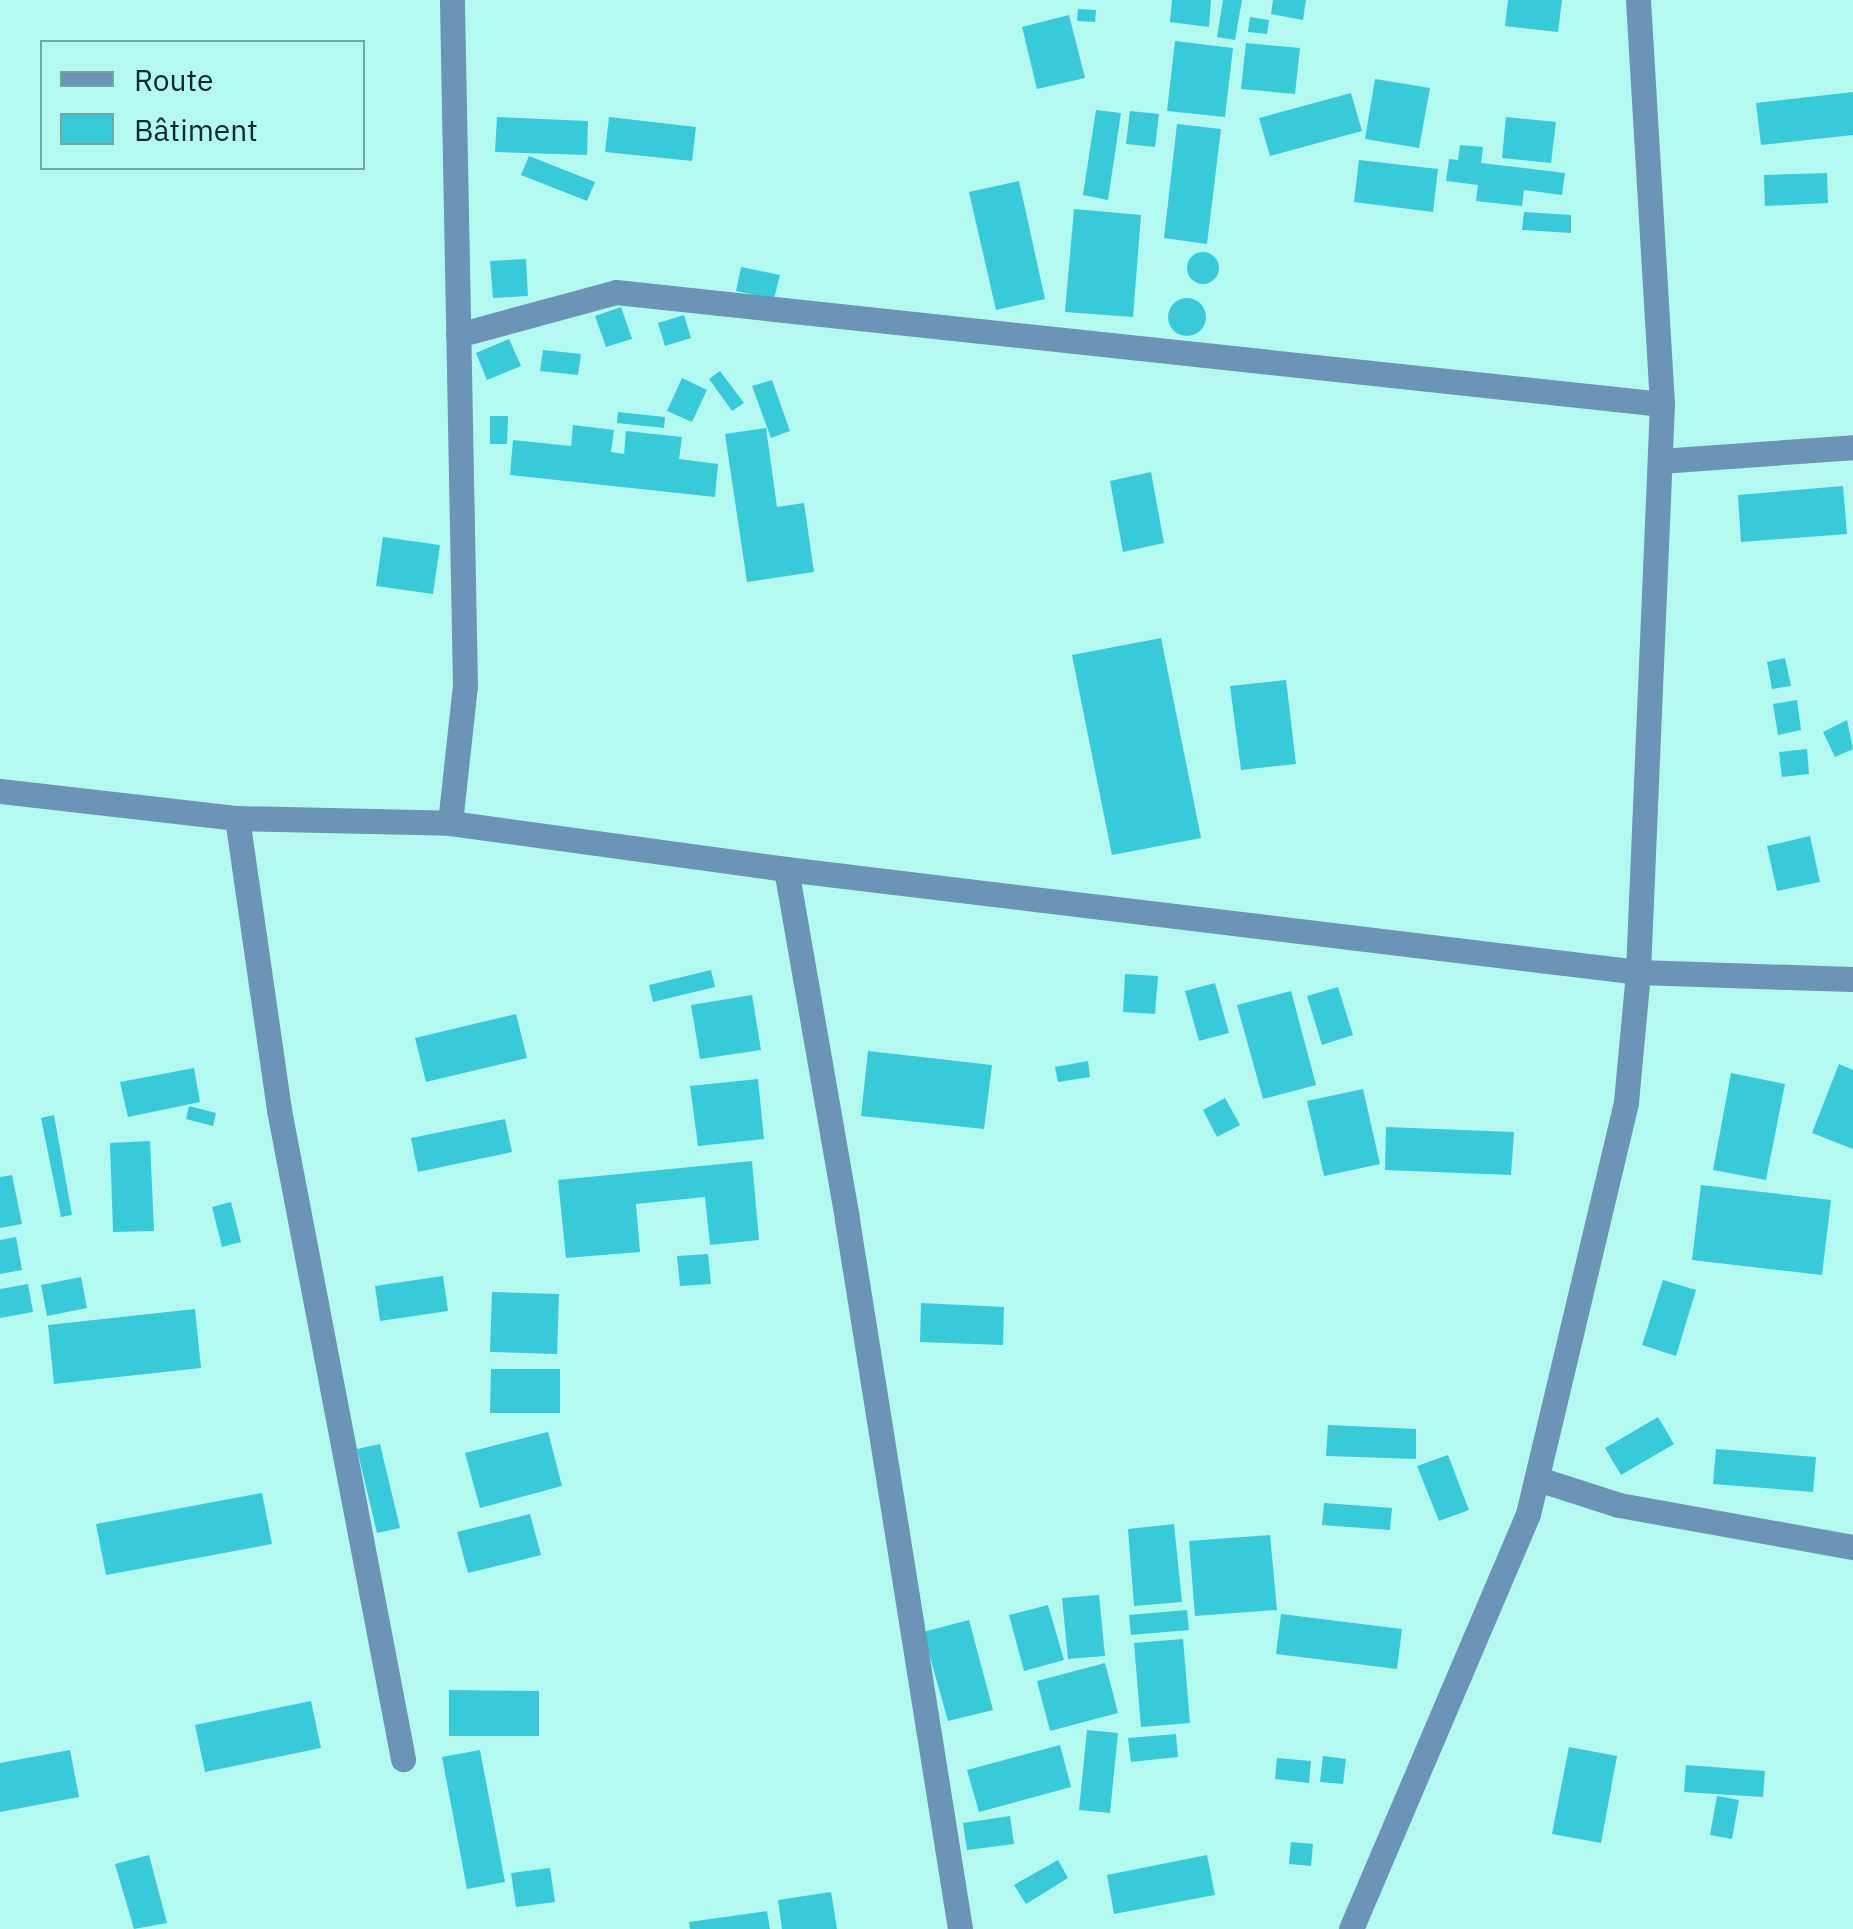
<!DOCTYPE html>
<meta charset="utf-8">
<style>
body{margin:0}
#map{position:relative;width:1853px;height:1929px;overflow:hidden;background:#b4f9ef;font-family:"IBM Plex Sans",sans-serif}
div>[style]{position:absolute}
.building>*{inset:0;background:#38cad8}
.round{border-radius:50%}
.street>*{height:25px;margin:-12.5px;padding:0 12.5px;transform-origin:12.5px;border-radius:12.5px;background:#6c94b6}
span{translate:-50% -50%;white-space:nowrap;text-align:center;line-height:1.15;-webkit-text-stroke:10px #b4f9ef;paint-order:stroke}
.legend{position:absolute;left:40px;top:40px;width:325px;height:130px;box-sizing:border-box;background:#b4f9ef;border:2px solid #72a69f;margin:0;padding:12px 18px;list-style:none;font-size:30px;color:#0e2a27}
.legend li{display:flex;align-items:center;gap:20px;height:50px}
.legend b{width:50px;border:2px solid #72a69f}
</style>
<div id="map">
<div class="building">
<i style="clip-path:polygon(1172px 0,1211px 0,1209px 27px,1170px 22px)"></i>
<i style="clip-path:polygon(1223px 0,1242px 0,1235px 40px,1217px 37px)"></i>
<i style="clip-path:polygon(1273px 0,1306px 0,1303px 20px,1271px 14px)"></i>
<i style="clip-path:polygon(1508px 0,1562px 0,1558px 32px,1505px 26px)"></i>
<i style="clip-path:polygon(1078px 9px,1096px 10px,1095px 22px,1077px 21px)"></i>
<i style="clip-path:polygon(1069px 15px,1085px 78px,1037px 89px,1022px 27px)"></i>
<i style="clip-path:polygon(1250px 17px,1269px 20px,1267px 34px,1248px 32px)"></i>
<i style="clip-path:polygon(1175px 41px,1233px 48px,1225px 117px,1167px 111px)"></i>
<i style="clip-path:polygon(1246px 43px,1300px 48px,1295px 94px,1241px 89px)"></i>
<i style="clip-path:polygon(1375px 79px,1430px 88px,1419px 148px,1365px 139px)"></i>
<i style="clip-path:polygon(1853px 92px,1853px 135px,1761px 145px,1756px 103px)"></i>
<i style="clip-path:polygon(1351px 93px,1362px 131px,1270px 156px,1259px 118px)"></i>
<i style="clip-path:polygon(1096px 110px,1121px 113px,1108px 200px,1083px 195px)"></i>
<i style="clip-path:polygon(1130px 111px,1159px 114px,1155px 147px,1126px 144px)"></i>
<i style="clip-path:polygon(497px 117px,588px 121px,587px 155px,495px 152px)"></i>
<i style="clip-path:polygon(609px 117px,696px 127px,692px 161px,605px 152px)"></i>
<i style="clip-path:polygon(1506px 117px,1556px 122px,1551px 163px,1502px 158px)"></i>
<i style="clip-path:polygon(1177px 124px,1221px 129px,1207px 244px,1164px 238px)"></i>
<i style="clip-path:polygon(1460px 145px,1483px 147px,1481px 163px,1565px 173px,1562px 195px,1524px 190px,1522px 206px,1476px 201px,1478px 185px,1446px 181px,1449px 159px,1458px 160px)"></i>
<i style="clip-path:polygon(529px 156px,595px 182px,587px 201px,521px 175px)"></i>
<i style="clip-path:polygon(1359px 160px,1438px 169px,1433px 212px,1354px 202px)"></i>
<i style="clip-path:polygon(1827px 173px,1828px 203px,1765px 206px,1764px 175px)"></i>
<i style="clip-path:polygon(1019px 181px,1045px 299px,996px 310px,969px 192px)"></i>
<i style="clip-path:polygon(1074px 209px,1141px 215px,1133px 317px,1065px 312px)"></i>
<i style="clip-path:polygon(1524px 212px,1571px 215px,1571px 233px,1522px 230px)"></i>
<i class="round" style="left:1187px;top:252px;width:32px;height:32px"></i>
<i style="clip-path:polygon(526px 259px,528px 296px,493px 298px,490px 261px)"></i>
<i style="clip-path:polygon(741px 267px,780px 275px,774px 299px,736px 291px)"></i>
<i class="round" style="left:1168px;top:298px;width:38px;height:38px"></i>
<i style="clip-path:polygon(621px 307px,632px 339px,606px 347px,595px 316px)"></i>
<i style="clip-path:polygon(684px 315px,691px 338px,665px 346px,658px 323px)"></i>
<i style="clip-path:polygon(509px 339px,521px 366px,487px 380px,476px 353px)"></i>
<i style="clip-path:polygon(543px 350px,581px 354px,578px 375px,540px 371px)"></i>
<i style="clip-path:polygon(720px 371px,744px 403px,732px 411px,709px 379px)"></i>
<i style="clip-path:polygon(682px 378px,707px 390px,692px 422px,667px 411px)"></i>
<i style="clip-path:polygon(772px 380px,790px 431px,771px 438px,752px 386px)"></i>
<i style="clip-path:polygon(618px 412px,665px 417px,664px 428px,617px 423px)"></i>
<i style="clip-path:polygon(490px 416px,508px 416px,507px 444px,490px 444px)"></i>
<i style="clip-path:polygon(573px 425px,614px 430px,611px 452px,624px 454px,626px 431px,682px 437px,679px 459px,718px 464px,715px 497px,510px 475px,513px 440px,571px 446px)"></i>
<i style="clip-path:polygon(766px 428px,777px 507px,804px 503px,814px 572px,747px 582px,725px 434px)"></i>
<i style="clip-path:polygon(1151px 472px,1164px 543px,1123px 552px,1110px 481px)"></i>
<i style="clip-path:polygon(1843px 486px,1847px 534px,1741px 542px,1738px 495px)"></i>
<i style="clip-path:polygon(383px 537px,440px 545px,433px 594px,376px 586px)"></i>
<i style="clip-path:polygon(1161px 638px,1201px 838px,1112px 855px,1072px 655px)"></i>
<i style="clip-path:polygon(1785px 658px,1791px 686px,1772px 689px,1767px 662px)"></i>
<i style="clip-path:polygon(1286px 680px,1296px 764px,1241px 770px,1230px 686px)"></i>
<i style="clip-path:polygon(1797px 700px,1801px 730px,1778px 735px,1773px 704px)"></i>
<i style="clip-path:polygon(1847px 720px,1853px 749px,1835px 757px,1823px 732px)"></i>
<i style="clip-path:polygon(1807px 749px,1809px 774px,1782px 777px,1779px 752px)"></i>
<i style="clip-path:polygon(1810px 836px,1820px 882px,1777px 891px,1767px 846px)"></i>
<i style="clip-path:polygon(711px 970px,715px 987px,653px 1002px,649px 985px)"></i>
<i style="clip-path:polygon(1125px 974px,1158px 976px,1155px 1014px,1123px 1012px)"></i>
<i style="clip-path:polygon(1215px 983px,1229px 1033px,1199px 1041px,1185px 991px)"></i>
<i style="clip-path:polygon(1338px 987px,1353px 1035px,1322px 1045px,1307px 996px)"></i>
<i style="clip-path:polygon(1291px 991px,1316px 1085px,1263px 1099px,1237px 1005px)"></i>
<i style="clip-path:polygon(752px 995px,761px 1050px,700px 1059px,691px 1005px)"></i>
<i style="clip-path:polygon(516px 1014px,527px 1058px,426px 1082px,415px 1038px)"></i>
<i style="clip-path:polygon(868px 1051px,992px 1065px,984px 1129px,861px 1116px)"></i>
<i style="clip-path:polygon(1088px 1061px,1090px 1077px,1058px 1082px,1055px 1067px)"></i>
<i style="clip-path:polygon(1839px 1064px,1853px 1070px,1853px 1149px,1812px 1133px)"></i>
<i style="clip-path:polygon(194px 1068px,200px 1102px,128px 1117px,120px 1082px)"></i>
<i style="clip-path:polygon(1731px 1073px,1785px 1084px,1766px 1180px,1713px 1170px)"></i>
<i style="clip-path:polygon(758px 1079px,764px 1139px,698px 1146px,690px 1086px)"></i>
<i style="clip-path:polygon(1363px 1089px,1380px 1164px,1324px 1176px,1307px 1101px)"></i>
<i style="clip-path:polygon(1225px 1098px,1240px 1125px,1217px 1137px,1203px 1110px)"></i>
<i style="clip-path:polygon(189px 1106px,216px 1113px,213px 1126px,186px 1119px)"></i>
<i style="clip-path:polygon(54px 1115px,72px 1215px,61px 1217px,41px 1118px)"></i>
<i style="clip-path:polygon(505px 1119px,512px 1152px,418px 1172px,411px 1138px)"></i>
<i style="clip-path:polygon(1386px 1127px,1514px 1132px,1511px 1175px,1385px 1170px)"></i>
<i style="clip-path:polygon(150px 1141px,154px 1231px,113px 1232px,110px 1143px)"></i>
<i style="clip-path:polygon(752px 1161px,759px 1240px,710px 1245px,705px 1197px,636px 1204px,640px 1252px,566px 1258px,558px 1180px)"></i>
<i style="clip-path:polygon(12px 1175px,22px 1224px,0 1228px,0 1177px)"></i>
<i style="clip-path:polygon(1701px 1185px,1831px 1200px,1822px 1275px,1692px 1260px)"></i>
<i style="clip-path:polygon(231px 1202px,241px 1242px,222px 1247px,212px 1207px)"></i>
<i style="clip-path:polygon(16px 1237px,22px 1270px,0 1274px,0 1240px)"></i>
<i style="clip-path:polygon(708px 1254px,711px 1284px,680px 1286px,677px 1256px)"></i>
<i style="clip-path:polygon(443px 1276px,448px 1311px,380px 1321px,375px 1286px)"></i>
<i style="clip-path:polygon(81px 1277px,87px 1308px,47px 1316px,41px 1285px)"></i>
<i style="clip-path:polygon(1663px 1280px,1696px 1290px,1676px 1356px,1642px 1345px)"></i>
<i style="clip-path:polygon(28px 1284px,33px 1312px,0 1318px,0 1289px)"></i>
<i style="clip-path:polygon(492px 1292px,559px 1294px,557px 1354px,490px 1352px)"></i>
<i style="clip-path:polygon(921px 1303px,1004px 1307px,1003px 1345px,920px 1342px)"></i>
<i style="clip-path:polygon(195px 1309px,201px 1368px,54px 1384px,48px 1325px)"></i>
<i style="clip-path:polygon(491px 1369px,560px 1369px,560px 1413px,490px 1413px)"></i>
<i style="clip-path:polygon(1658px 1417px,1674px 1444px,1621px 1475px,1605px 1448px)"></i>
<i style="clip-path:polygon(1328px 1425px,1416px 1429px,1416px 1459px,1326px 1456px)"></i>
<i style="clip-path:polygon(548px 1432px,562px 1486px,480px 1508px,465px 1453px)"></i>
<i style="clip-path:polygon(380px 1444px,400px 1528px,377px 1533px,357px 1449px)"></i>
<i style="clip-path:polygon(1716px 1449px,1816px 1457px,1813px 1492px,1713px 1484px)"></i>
<i style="clip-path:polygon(1448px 1455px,1469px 1510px,1439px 1521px,1417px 1466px)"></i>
<i style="clip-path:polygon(262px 1493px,272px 1544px,106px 1575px,96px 1524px)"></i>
<i style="clip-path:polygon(1324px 1503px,1392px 1508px,1390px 1530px,1322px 1525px)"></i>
<i style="clip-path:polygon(530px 1514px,541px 1555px,468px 1573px,457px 1532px)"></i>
<i style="clip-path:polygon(1174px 1524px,1182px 1602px,1134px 1606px,1128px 1529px)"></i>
<i style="clip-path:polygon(1270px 1535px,1277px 1610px,1195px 1616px,1189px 1541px)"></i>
<i style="clip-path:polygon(1099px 1595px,1105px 1656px,1068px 1659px,1062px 1598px)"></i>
<i style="clip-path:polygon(1048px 1605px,1064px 1660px,1024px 1671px,1009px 1615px)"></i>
<i style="clip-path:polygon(1187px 1610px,1189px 1630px,1131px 1635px,1129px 1615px)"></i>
<i style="clip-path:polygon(1281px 1614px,1402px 1629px,1397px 1669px,1276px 1654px)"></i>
<i style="clip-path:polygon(969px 1620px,993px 1710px,948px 1721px,923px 1632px)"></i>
<i style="clip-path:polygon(1183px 1639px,1190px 1723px,1141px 1727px,1134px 1643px)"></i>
<i style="clip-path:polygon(1105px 1663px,1118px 1713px,1050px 1731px,1037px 1681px)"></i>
<i style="clip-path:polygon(449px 1690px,539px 1691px,539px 1736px,449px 1736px)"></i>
<i style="clip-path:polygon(311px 1701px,321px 1748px,205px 1772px,195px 1725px)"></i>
<i style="clip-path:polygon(1087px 1730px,1118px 1733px,1110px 1813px,1079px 1810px)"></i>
<i style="clip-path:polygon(1176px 1734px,1178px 1757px,1131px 1762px,1128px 1738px)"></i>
<i style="clip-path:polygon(1060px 1745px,1071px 1787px,979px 1812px,967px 1770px)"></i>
<i style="clip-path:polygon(1569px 1747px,1617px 1756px,1601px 1843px,1552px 1834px)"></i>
<i style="clip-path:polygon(70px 1750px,79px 1797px,0 1812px,0 1763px)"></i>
<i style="clip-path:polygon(480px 1750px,505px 1882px,467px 1889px,442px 1757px)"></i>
<i style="clip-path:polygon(1323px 1756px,1346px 1759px,1343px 1784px,1320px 1782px)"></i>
<i style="clip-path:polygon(1277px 1758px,1311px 1761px,1309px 1783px,1275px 1779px)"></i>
<i style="clip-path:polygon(1686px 1765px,1765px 1771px,1763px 1797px,1684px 1792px)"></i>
<i style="clip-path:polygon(1717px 1796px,1739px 1800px,1732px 1839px,1710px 1835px)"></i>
<i style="clip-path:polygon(1010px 1816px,1014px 1844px,967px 1850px,963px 1823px)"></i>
<i style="clip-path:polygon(1291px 1842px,1313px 1844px,1311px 1866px,1289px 1864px)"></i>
<i style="clip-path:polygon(149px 1855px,167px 1923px,134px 1929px,115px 1864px)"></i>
<i style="clip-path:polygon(1207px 1855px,1215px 1895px,1114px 1914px,1107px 1875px)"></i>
<i style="clip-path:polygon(1058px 1860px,1068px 1878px,1026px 1904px,1014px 1885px)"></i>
<i style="clip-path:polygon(550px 1868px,555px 1902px,516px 1907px,511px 1873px)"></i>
<i style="clip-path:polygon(831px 1892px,837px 1929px,782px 1929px,778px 1900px)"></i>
<i style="clip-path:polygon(767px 1911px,770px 1929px,690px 1929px,689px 1922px)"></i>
</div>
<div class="street">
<i style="left:458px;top:335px;width:164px;rotate:-15.2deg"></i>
<i style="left:616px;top:292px;width:1052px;rotate:6.11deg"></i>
<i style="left:1660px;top:461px;width:194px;rotate:-4.1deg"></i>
<i style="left:0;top:791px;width:239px;rotate:6.5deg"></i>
<i style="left:237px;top:818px;width:213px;rotate:1.3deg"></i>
<i style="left:450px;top:823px;width:339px;rotate:7.8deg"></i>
<i style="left:786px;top:869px;width:858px;rotate:6.89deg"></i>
<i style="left:1638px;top:972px;width:215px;rotate:1.9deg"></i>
<i style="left:237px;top:818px;width:295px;rotate:81.8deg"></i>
<i style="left:279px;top:1110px;width:661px;rotate:79.18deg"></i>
<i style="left:450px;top:823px;width:138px;rotate:-83.8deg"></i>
<i style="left:465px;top:686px;width:686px;rotate:-91.09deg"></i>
<i style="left:786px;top:869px;width:356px;rotate:80.1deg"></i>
<i style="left:847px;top:1220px;width:718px;rotate:80.94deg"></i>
<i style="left:1538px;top:1479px;width:85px;rotate:17.8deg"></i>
<i style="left:1619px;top:1505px;width:238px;rotate:10.2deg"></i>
<i style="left:1351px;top:1929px;width:451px;rotate:-66.9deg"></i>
<i style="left:1528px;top:1514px;width:423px;rotate:-76.6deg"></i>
<i style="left:1626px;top:1102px;width:131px;rotate:-84.7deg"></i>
<i style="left:1638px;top:972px;width:569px;rotate:-87.58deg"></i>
<i style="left:1662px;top:404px;width:405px;rotate:-93.4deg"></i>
</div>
<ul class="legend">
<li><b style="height:12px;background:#6c94b6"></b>Route</li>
<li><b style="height:28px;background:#38cad8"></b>Bâtiment</li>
</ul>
</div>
